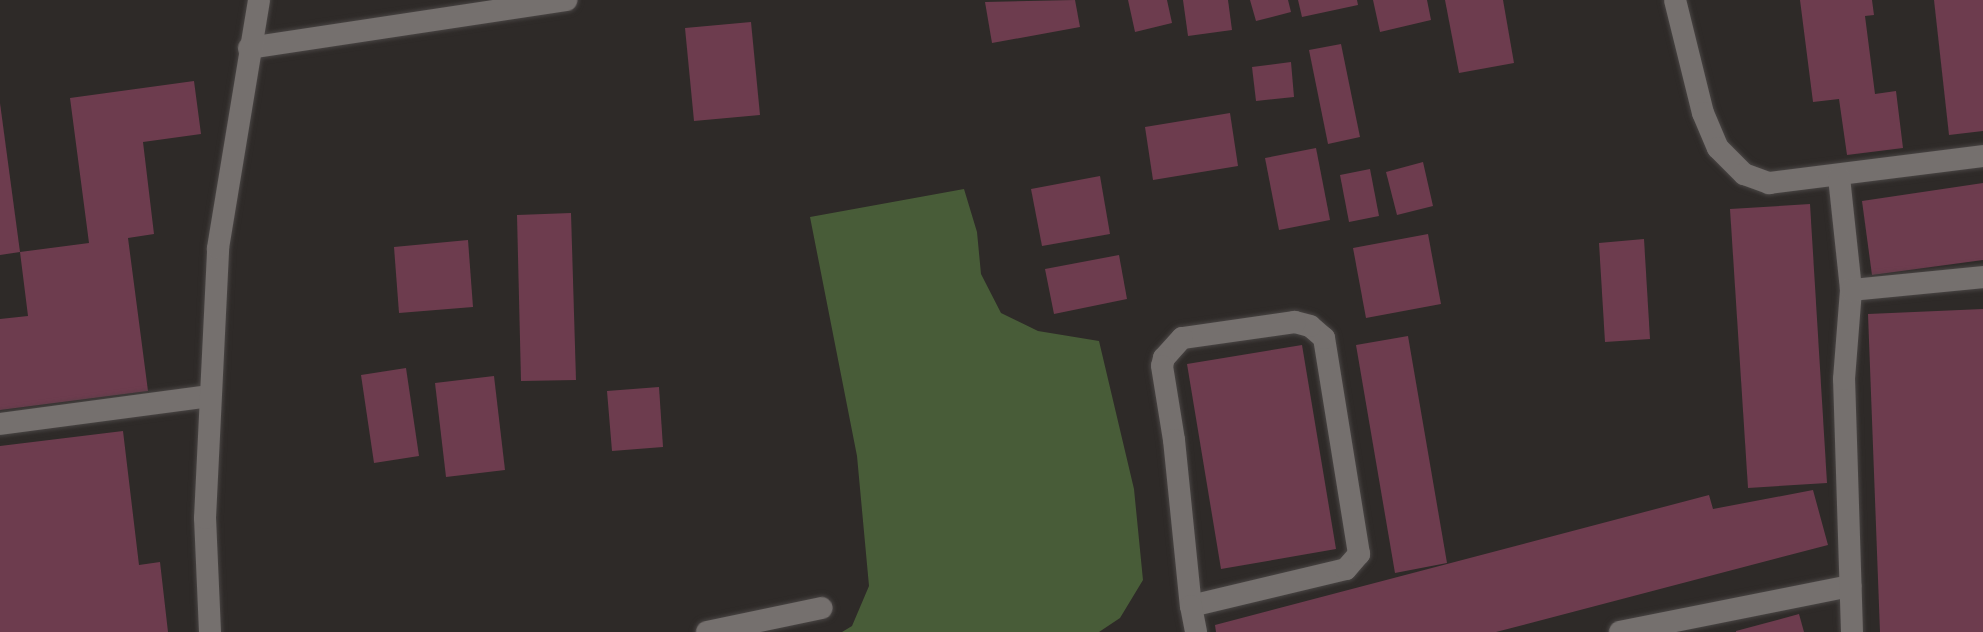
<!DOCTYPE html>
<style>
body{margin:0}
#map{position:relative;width:1983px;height:632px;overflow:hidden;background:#2e2a28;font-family:"Fira Sans Condensed",sans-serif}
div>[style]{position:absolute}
.green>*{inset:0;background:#485c38}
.building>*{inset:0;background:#6d3c4e}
.roads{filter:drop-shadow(0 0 2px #494544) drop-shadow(0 0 2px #494544)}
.minor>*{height:22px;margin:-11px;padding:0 11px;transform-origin:11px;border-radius:11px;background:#75706e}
.tertiary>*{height:22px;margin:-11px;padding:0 11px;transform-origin:11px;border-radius:11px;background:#75706e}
span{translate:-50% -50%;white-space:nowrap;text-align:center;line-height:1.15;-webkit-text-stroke:8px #141312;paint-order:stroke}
</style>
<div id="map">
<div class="green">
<i style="clip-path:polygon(964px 189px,977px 232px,981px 274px,1001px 313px,1038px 331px,1099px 341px,1134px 489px,1143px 580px,1120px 618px,1099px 632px,842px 632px,852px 626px,869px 586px,857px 456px,810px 217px)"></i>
</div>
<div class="building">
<i style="clip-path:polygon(1075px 0,1080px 27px,992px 43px,985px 2px)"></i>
<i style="clip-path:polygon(1128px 0,1167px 0,1172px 23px,1135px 32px)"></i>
<i style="clip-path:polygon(1183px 0,1228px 0,1232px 30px,1188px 36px)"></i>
<i style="clip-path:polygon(1250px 0,1288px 0,1291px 12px,1256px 21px)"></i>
<i style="clip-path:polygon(1298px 0,1357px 0,1358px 5px,1302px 17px)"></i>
<i style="clip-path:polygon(1373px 0,1427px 0,1431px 20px,1380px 32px)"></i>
<i style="clip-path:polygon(1445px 0,1503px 0,1514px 63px,1459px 73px)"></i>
<i style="clip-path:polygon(1800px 0,1872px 0,1874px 15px,1865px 16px,1875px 94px,1896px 91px,1903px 148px,1847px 155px,1839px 99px,1813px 102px)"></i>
<i style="clip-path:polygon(1934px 0,1983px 0,1983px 131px,1949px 135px)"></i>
<i style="clip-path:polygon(751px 22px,760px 115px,694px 121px,685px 28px)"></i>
<i style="clip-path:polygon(1341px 44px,1360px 137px,1328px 144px,1309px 50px)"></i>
<i style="clip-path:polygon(1291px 62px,1294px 97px,1256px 101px,1252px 67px)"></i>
<i style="clip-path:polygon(194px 81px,201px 134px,143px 142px,154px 234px,128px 238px,148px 391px,0 410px,0 319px,28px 316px,20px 252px,89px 243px,70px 98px)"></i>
<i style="clip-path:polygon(0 103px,20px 252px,0 255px)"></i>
<i style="clip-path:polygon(1230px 113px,1238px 166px,1153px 180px,1145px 127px)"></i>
<i style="clip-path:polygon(1316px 148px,1330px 220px,1279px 230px,1265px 158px)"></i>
<i style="clip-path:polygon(1423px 162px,1433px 206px,1397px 215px,1386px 172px)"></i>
<i style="clip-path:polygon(1370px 169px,1379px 216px,1349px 222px,1340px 175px)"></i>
<i style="clip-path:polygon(1100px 176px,1110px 234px,1042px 246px,1031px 189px)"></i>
<i style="clip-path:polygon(1983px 183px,1983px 260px,1872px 275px,1862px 201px)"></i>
<i style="clip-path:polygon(1810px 204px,1827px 483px,1748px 488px,1730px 209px)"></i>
<i style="clip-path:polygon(571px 213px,576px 380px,521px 381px,517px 215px)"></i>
<i style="clip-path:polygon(1428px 234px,1441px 304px,1366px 318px,1353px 248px)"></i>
<i style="clip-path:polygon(1644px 239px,1650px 339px,1605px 342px,1599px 243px)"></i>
<i style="clip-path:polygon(468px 240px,473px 307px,399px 313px,394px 247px)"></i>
<i style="clip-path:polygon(1119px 255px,1127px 299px,1054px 314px,1045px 269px)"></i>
<i style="clip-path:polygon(1983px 309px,1983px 632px,1880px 632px,1868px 314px)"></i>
<i style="clip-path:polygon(1408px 336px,1447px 563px,1395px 573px,1356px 345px)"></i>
<i style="clip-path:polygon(1302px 345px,1336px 549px,1221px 569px,1187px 364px)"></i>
<i style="clip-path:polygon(406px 368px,419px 456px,374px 463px,361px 375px)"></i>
<i style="clip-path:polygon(494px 376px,505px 470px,446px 477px,435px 383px)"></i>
<i style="clip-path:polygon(659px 387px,663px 447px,612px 451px,607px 391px)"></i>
<i style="clip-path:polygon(123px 431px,139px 565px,160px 562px,168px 632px,0 632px,0 446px)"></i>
<i style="clip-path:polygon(1813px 490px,1828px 545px,1496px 632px,1216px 632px,1215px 625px,1709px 495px,1713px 509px)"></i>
<i style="clip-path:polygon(1799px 614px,1804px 632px,1736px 632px,1736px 631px)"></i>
</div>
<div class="roads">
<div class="minor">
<i style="left:1675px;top:0;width:116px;rotate:76.1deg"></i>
<i style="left:1703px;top:113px;width:38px;rotate:67deg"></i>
<i style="left:1718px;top:148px;width:37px;rotate:45deg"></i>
<i style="left:1744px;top:174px;width:27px;rotate:20deg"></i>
<i style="left:1769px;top:183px;width:216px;rotate:-7.2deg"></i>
<i style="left:249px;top:48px;width:321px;rotate:-8.6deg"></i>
<i style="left:1839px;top:177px;width:114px;rotate:83.9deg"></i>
<i style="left:0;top:424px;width:212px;rotate:-7.6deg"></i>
<i style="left:1191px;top:606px;width:159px;rotate:-13.4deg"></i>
<i style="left:1346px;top:569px;width:20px;rotate:-49deg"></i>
<i style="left:1359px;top:554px;width:219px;rotate:-99.2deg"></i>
<i style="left:1324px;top:338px;width:18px;rotate:-139deg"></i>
<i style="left:1310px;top:326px;width:16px;rotate:-165deg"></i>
<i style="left:1295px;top:322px;width:114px;rotate:171.9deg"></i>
<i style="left:1182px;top:338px;width:27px;rotate:132deg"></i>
<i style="left:1164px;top:358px;width:8px;rotate:104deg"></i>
<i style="left:1162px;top:366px;width:75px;rotate:80.8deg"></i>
<i style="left:1174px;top:440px;width:167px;rotate:84.2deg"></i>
<i style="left:1191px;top:606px;width:26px;rotate:79deg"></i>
<i style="left:707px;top:632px;width:117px;rotate:-11.8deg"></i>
<i style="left:1620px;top:632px;width:235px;rotate:-11.3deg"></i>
<i style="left:1852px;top:632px;width:253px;rotate:-91.8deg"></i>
<i style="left:1844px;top:379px;width:89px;rotate:-85.5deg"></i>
<i style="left:1851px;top:290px;width:133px;rotate:-5.6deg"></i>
</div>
<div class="tertiary">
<i style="left:210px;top:632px;width:114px;rotate:-92.5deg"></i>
<i style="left:205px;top:518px;width:270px;rotate:-87.2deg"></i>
<i style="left:218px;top:248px;width:251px;rotate:-80.6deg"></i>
</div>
</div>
</div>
